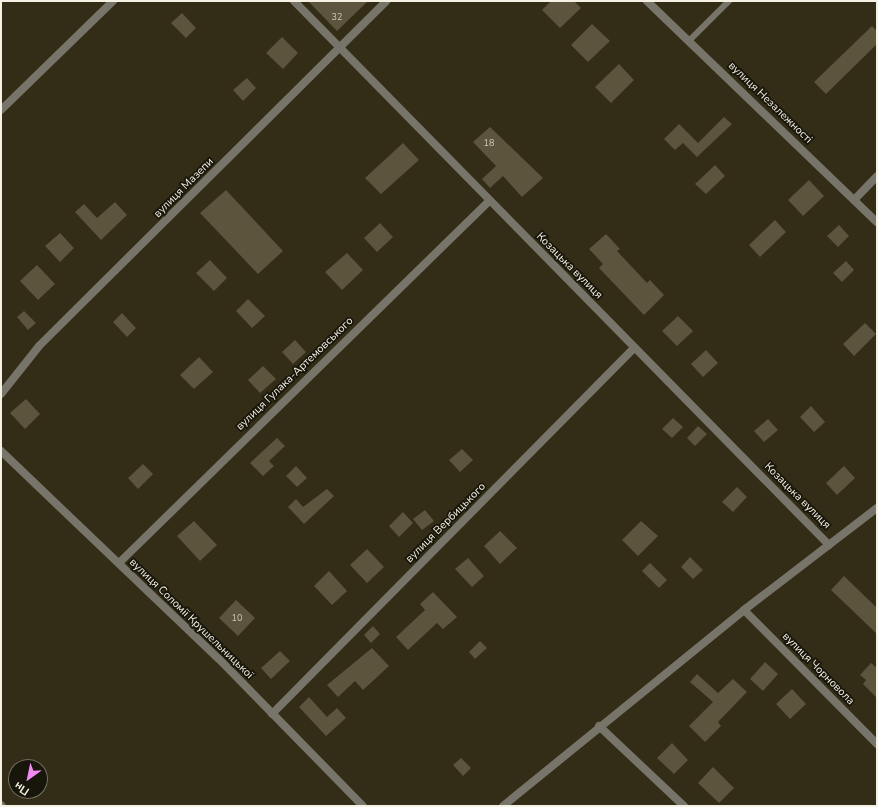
<!DOCTYPE html>
<meta charset="utf-8">
<style>
body{margin:0}
#map{position:relative;width:878px;height:807px;overflow:hidden;background:#332c16;font-family:"Nunito Sans",sans-serif}
div>[style]{position:absolute}
.building>*{inset:0;background:#5c543d}
.service>*{height:5.5px;margin:-2.75px;padding:0 2.75px;transform-origin:2.75px;border-radius:2.75px;background:#777469}
.minor>*{height:8px;margin:-4px;padding:0 4px;transform-origin:4px;border-radius:4px;background:#777469}
.tertiary>*{height:8px;margin:-4px;padding:0 4px;transform-origin:4px;border-radius:4px;background:#777469}
span{translate:-50% -50%;white-space:nowrap;text-align:center;line-height:1.15;-webkit-text-stroke:3.5px #18150b;paint-order:stroke}
.number-label{font-size:9px;color:#cfcaba}
.number-label span{-webkit-text-stroke-width:0}
.street-label{font-size:11px;color:#f5f1e3}
.frame{position:absolute;inset:0;border:2px solid #f5f1e3;pointer-events:none}
.north{position:absolute;left:8px;top:759px;width:40px;height:40px;box-sizing:border-box;background:#18150b;border:1px solid #706d61;border-radius:50%;rotate:213deg;font-size:11px;font-weight:700;line-height:16px;text-align:center;color:#f5f1e3}
.north::after{content:'';display:block;margin:auto;width:14px;height:18px;background:#f28af3;clip-path:polygon(50% 0,100% 100%,50% 72%,0 100%)}
</style>
<div id="map">
<div class="building">
<i style="clip-path:polygon(308px 1px,368px 1px,337px 31px)"></i>
<i style="clip-path:polygon(551px 1px,574px 1px,581px 8px,560px 28px,542px 10px)"></i>
<i style="clip-path:polygon(182px 13px,196px 28px,186px 38px,171px 23px)"></i>
<i style="clip-path:polygon(592px 24px,610px 41px,588px 62px,571px 45px)"></i>
<i style="clip-path:polygon(872px 26px,877px 31px,877px 44px,826px 94px,814px 82px)"></i>
<i style="clip-path:polygon(282px 37px,298px 53px,283px 69px,266px 53px)"></i>
<i style="clip-path:polygon(619px 64px,634px 80px,611px 103px,595px 87px)"></i>
<i style="clip-path:polygon(247px 78px,256px 88px,243px 101px,233px 90px)"></i>
<i style="clip-path:polygon(724px 117px,732px 124px,697px 157px,683px 143px,675px 150px,664px 139px,679px 124px,698px 143px)"></i>
<i style="clip-path:polygon(490px 127px,543px 178px,522px 197px,503px 176px,490px 188px,482px 179px,496px 166px,473px 142px)"></i>
<i style="clip-path:polygon(403px 143px,419px 160px,381px 194px,365px 178px)"></i>
<i style="clip-path:polygon(715px 165px,725px 176px,706px 194px,695px 184px)"></i>
<i style="clip-path:polygon(809px 180px,824px 196px,803px 216px,788px 200px)"></i>
<i style="clip-path:polygon(226px 190px,283px 251px,258px 274px,200px 213px)"></i>
<i style="clip-path:polygon(115px 202px,127px 215px,101px 240px,75px 212px,84px 204px,97px 218px)"></i>
<i style="clip-path:polygon(775px 220px,786px 232px,760px 257px,749px 245px)"></i>
<i style="clip-path:polygon(380px 223px,393px 237px,377px 252px,364px 238px)"></i>
<i style="clip-path:polygon(839px 225px,849px 236px,838px 247px,827px 236px)"></i>
<i style="clip-path:polygon(60px 233px,74px 248px,60px 262px,45px 246px)"></i>
<i style="clip-path:polygon(606px 234px,620px 249px,617px 251px,647px 283px,650px 280px,664px 295px,644px 315px,599px 268px,603px 264px,589px 249px)"></i>
<i style="clip-path:polygon(347px 253px,363px 270px,342px 290px,325px 272px)"></i>
<i style="clip-path:polygon(210px 260px,227px 278px,214px 291px,196px 273px)"></i>
<i style="clip-path:polygon(846px 261px,854px 270px,842px 282px,833px 273px)"></i>
<i style="clip-path:polygon(37px 265px,55px 284px,38px 300px,20px 281px)"></i>
<i style="clip-path:polygon(248px 299px,265px 316px,252px 328px,236px 311px)"></i>
<i style="clip-path:polygon(24px 311px,36px 323px,28px 330px,17px 317px)"></i>
<i style="clip-path:polygon(122px 313px,136px 328px,127px 337px,113px 322px)"></i>
<i style="clip-path:polygon(678px 316px,693px 331px,677px 346px,662px 331px)"></i>
<i style="clip-path:polygon(865px 323px,876px 334px,854px 356px,843px 344px)"></i>
<i style="clip-path:polygon(295px 340px,306px 352px,293px 364px,282px 352px)"></i>
<i style="clip-path:polygon(706px 350px,718px 363px,703px 377px,691px 364px)"></i>
<i style="clip-path:polygon(199px 357px,213px 372px,194px 389px,180px 375px)"></i>
<i style="clip-path:polygon(263px 366px,276px 379px,260px 393px,248px 380px)"></i>
<i style="clip-path:polygon(26px 399px,40px 414px,25px 429px,10px 413px)"></i>
<i style="clip-path:polygon(811px 406px,825px 422px,814px 432px,800px 417px)"></i>
<i style="clip-path:polygon(673px 418px,683px 427px,672px 438px,662px 429px)"></i>
<i style="clip-path:polygon(768px 419px,778px 430px,764px 442px,754px 431px)"></i>
<i style="clip-path:polygon(698px 426px,707px 434px,695px 446px,687px 438px)"></i>
<i style="clip-path:polygon(277px 438px,285px 446px,269px 461px,274px 466px,263px 476px,250px 463px)"></i>
<i style="clip-path:polygon(462px 449px,473px 460px,460px 472px,449px 460px)"></i>
<i style="clip-path:polygon(143px 464px,153px 474px,138px 489px,128px 478px)"></i>
<i style="clip-path:polygon(296px 466px,307px 478px,297px 487px,286px 476px)"></i>
<i style="clip-path:polygon(844px 466px,855px 478px,837px 495px,826px 483px)"></i>
<i style="clip-path:polygon(737px 487px,747px 497px,733px 512px,722px 502px)"></i>
<i style="clip-path:polygon(327px 489px,334px 496px,304px 524px,288px 507px,296px 499px,303px 507px)"></i>
<i style="clip-path:polygon(425px 510px,434px 521px,422px 530px,413px 519px)"></i>
<i style="clip-path:polygon(403px 512px,413px 523px,399px 537px,389px 526px)"></i>
<i style="clip-path:polygon(194px 521px,217px 545px,200px 561px,177px 536px)"></i>
<i style="clip-path:polygon(641px 521px,658px 536px,638px 556px,622px 540px)"></i>
<i style="clip-path:polygon(500px 531px,517px 548px,500px 564px,484px 546px)"></i>
<i style="clip-path:polygon(367px 549px,384px 567px,367px 583px,350px 565px)"></i>
<i style="clip-path:polygon(690px 557px,703px 570px,693px 579px,681px 567px)"></i>
<i style="clip-path:polygon(468px 558px,484px 576px,472px 587px,455px 569px)"></i>
<i style="clip-path:polygon(650px 563px,667px 580px,659px 588px,642px 571px)"></i>
<i style="clip-path:polygon(329px 571px,347px 591px,332px 605px,314px 586px)"></i>
<i style="clip-path:polygon(844px 576px,877px 608px,877px 634px,831px 590px)"></i>
<i style="clip-path:polygon(433px 592px,457px 617px,443px 629px,437px 623px,408px 650px,396px 637px,425px 610px,420px 604px)"></i>
<i style="clip-path:polygon(236px 600px,255px 618px,238px 636px,219px 618px)"></i>
<i style="clip-path:polygon(373px 626px,380px 634px,371px 643px,364px 635px)"></i>
<i style="clip-path:polygon(480px 641px,487px 648px,475px 659px,469px 652px)"></i>
<i style="clip-path:polygon(372px 648px,389px 666px,363px 690px,355px 681px,338px 697px,327px 685px)"></i>
<i style="clip-path:polygon(280px 651px,290px 661px,271px 679px,261px 668px)"></i>
<i style="clip-path:polygon(765px 662px,778px 674px,763px 691px,750px 679px)"></i>
<i style="clip-path:polygon(871px 663px,877px 668px,877px 698px,863px 684px,866px 680px,860px 675px)"></i>
<i style="clip-path:polygon(697px 674px,718px 693px,733px 679px,747px 692px,718px 722px,721px 726px,705px 742px,689px 726px,713px 702px,690px 682px)"></i>
<i style="clip-path:polygon(792px 689px,806px 704px,790px 719px,776px 704px)"></i>
<i style="clip-path:polygon(309px 697px,327px 717px,337px 708px,346px 718px,326px 736px,299px 707px)"></i>
<i style="clip-path:polygon(672px 743px,688px 760px,674px 774px,657px 758px)"></i>
<i style="clip-path:polygon(461px 758px,471px 768px,463px 776px,453px 765px)"></i>
<i style="clip-path:polygon(713px 767px,734px 788px,719px 803px,698px 783px)"></i>
</div>
<div class="service">
<i style="left:689px;top:41px;width:57px;rotate:-45deg"></i>
</div>
<div class="minor">
<i style="left:294px;top:1px;width:763px;rotate:45.48deg"></i>
<i style="left:647px;top:1px;width:319px;rotate:43.9deg"></i>
<i style="left:1px;top:110px;width:156px;rotate:-44.2deg"></i>
<i style="left:854px;top:200px;width:33px;rotate:-46deg"></i>
<i style="left:1px;top:394px;width:61px;rotate:-51.6deg"></i>
<i style="left:39px;top:346px;width:489px;rotate:-44.8deg"></i>
<i style="left:1px;top:451px;width:301px;rotate:43.7deg"></i>
<i style="left:219px;top:659px;width:206px;rotate:45.6deg"></i>
<i style="left:119px;top:563px;width:518px;rotate:-44.37deg"></i>
<i style="left:744px;top:610px;width:189px;rotate:45.2deg"></i>
<i style="left:272px;top:714px;width:515px;rotate:-45.31deg"></i>
<i style="left:599px;top:726px;width:117px;rotate:43.3deg"></i>
<i style="left:1px;top:805px;width:1px;rotate:45deg"></i>
</div>
<div class="tertiary">
<i style="left:503px;top:806px;width:311px;rotate:-39.1deg"></i>
<i style="left:744px;top:610px;width:168px;rotate:-37.5deg"></i>
</div>
<div class="number-label">
<span style="left:337px;top:17px">32</span>
<span style="left:489px;top:143px">18</span>
<span style="left:237px;top:618px">10</span>
</div>
<div class="street-label">
<span style="left:770px;top:103px;rotate:44deg">вулиця Незалежності</span>
<span style="left:184px;top:188px;rotate:-45deg">вулиця Мазепи</span>
<span style="left:569px;top:266px;rotate:45deg">Козацька вулиця</span>
<span style="left:295px;top:374px;rotate:-44deg">вулиця Гулака-Артемовського</span>
<span style="left:797px;top:496px;rotate:45deg">Козацька вулиця</span>
<span style="left:446px;top:523px;rotate:-45deg">вулиця Вербицького</span>
<span style="left:191px;top:619px;rotate:44deg">вулиця Соломії Крушельницької</span>
<span style="left:818px;top:669px;rotate:45deg">вулиця Чорновола</span>
</div>
<div class="frame"></div>
<div class="north">Пн</div>
</div>
